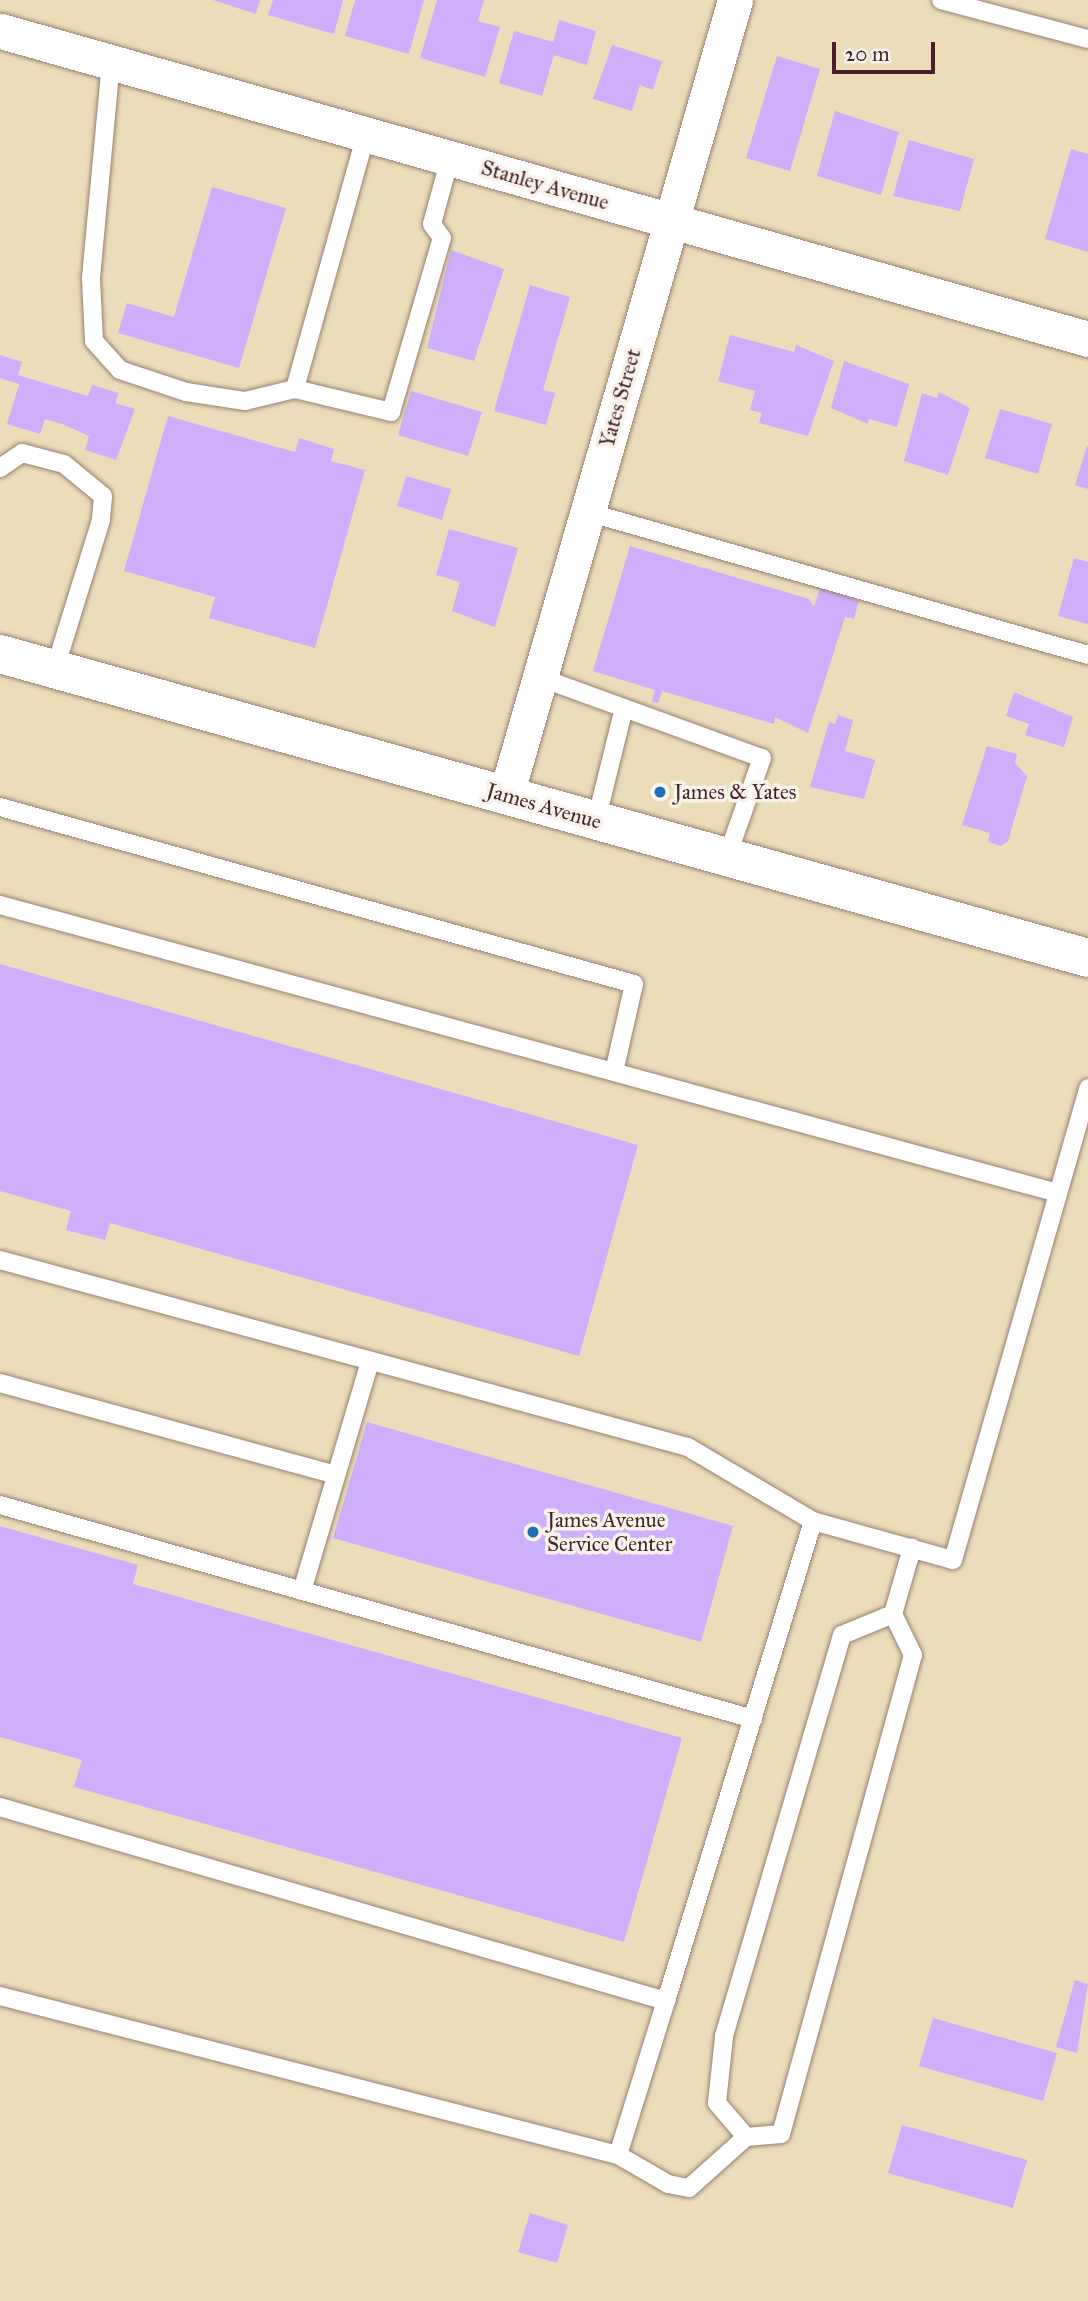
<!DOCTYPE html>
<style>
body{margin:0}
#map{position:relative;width:1088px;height:2301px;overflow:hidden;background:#ebddba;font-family:"IM FELL Great Primer",serif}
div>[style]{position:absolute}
.building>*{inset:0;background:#ccb0fc}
.roads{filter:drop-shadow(0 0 2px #9a7e72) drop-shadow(0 0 2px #9a7e72)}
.lane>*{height:18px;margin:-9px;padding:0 9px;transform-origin:9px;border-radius:9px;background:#fff}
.street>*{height:35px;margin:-17.5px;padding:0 17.5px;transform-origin:17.5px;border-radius:17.5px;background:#fff}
.secondary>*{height:38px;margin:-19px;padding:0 19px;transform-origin:19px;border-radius:19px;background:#fff}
.dots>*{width:19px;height:19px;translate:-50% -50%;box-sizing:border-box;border:4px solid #f7f3e8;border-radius:50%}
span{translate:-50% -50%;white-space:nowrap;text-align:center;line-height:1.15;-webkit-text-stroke:7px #f7f3e8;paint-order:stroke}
.street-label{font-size:21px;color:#4a1f2b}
.poi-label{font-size:21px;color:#4a1f2b}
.left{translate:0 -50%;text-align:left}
.scale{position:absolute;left:832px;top:42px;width:103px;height:32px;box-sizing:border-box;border:4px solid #4a1f2b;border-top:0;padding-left:9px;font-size:21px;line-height:24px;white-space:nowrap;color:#4a1f2b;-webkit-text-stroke:5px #f7f3e8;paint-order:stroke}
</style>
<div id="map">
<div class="building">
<i style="clip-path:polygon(213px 0,260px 0,256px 14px)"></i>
<i style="clip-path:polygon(273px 0,343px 0,334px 34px,268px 15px)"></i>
<i style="clip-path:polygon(355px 0,424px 0,409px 54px,345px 36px)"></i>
<i style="clip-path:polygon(437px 0,484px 0,478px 21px,500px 27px,485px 77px,420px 58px)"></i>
<i style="clip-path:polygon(559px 20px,596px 31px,587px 65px,554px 55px,542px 96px,499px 83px,514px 31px,553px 42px)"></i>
<i style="clip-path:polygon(612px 45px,662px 61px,653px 90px,640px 85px,632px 111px,593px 99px)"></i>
<i style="clip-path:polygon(777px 56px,820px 69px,790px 171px,746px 158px)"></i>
<i style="clip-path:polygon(835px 111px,899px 132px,881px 195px,817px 176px)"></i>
<i style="clip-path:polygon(909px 140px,974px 159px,960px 211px,893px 196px)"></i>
<i style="clip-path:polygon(1071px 149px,1088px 154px,1088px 252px,1045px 239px)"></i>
<i style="clip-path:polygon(212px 187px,286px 208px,239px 368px,118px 333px,127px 303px,174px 317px)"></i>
<i style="clip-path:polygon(451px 250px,504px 269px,474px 361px,427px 348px)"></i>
<i style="clip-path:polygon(530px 285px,570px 297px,543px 390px,555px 393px,546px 425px,494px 411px)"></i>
<i style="clip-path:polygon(730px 335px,794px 352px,796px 345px,834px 361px,808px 436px,759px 423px,762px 413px,750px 410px,755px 391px,718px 381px)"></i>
<i style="clip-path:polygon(0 355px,22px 362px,18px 375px,88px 396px,92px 385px,119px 393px,115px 403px,135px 409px,116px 460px,85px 450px,89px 436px,62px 424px,45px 419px,40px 434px,7px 424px,19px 384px,0 378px)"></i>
<i style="clip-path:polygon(844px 361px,909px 384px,897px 427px,869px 419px,868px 424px,831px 408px)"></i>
<i style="clip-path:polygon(411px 391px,482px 412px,468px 456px,398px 435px)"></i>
<i style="clip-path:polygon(939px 392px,970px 408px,948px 475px,904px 461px,922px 393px,937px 398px)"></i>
<i style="clip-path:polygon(1000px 409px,1052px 424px,1038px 474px,985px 458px)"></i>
<i style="clip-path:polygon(168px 416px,295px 452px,299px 438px,334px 449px,331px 461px,365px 470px,315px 648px,209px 618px,215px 597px,124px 571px)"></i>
<i style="clip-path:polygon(1087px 446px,1088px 446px,1088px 489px,1075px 485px)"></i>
<i style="clip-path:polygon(406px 476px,451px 489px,442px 520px,397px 506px)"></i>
<i style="clip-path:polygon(449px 529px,518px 548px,495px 627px,452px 611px,460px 582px,436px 575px)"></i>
<i style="clip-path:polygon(630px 546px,809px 599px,814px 607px,820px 588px,859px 600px,854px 619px,845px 617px,808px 733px,775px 717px,774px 724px,662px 691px,658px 703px,652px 701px,655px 690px,593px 671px)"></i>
<i style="clip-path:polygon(1074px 558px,1088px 562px,1088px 624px,1058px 616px)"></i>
<i style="clip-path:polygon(1014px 692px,1073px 717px,1064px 747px,1025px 735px,1029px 724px,1006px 716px)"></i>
<i style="clip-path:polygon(838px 715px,853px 720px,845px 751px,875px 760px,864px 799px,810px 787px,829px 722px,835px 724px)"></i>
<i style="clip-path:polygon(987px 746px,1017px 754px,1015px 763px,1027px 776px,1008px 841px,1001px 846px,988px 842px,990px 833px,962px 825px)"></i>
<i style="clip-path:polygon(0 964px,638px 1145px,579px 1356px,110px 1223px,105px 1240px,66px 1230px,71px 1211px,0 1191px)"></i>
<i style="clip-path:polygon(367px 1422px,733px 1526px,701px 1642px,333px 1538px)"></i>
<i style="clip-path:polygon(0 1526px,138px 1565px,133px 1584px,682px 1738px,624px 1942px,74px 1787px,82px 1760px,0 1737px)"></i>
<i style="clip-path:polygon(1075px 1980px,1088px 1984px,1077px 2053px,1056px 2047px)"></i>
<i style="clip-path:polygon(933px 2018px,1057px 2053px,1043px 2101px,919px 2066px)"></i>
<i style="clip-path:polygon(902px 2125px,1027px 2160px,1013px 2208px,888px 2173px)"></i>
<i style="clip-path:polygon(530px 2213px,568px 2225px,557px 2263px,518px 2252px)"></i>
</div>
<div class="roads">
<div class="lane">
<i style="left:941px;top:0;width:152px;rotate:14.9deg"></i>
<i style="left:111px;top:62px;width:218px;rotate:95.3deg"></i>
<i style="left:91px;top:279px;width:62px;rotate:87.2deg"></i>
<i style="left:94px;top:341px;width:39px;rotate:48deg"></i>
<i style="left:120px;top:370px;width:70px;rotate:18.4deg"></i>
<i style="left:186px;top:392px;width:60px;rotate:8.7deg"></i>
<i style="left:245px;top:401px;width:51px;rotate:-13.5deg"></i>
<i style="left:366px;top:134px;width:265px;rotate:105.6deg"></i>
<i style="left:295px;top:389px;width:99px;rotate:13.5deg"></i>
<i style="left:391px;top:412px;width:181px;rotate:-73.7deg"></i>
<i style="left:442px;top:238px;width:17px;rotate:-126deg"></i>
<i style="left:432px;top:224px;width:68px;rotate:-74.7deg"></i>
<i style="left:0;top:468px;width:27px;rotate:-34deg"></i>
<i style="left:22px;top:453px;width:43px;rotate:14.7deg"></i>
<i style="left:64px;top:464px;width:50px;rotate:39.4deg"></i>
<i style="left:103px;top:496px;width:24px;rotate:95deg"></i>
<i style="left:101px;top:520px;width:156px;rotate:107.2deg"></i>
<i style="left:587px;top:512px;width:521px;rotate:15.93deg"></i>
<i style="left:539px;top:677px;width:237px;rotate:20deg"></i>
<i style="left:762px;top:758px;width:105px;rotate:109.5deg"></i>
<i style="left:0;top:807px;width:658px;rotate:15.6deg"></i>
<i style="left:634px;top:984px;width:90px;rotate:102.8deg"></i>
<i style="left:596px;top:821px;width:116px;rotate:-76.1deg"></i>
<i style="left:0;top:905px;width:1096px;rotate:15.23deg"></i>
<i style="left:0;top:1260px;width:713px;rotate:15.21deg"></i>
<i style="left:688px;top:1447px;width:145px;rotate:30.6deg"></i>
<i style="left:0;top:1383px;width:348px;rotate:15.3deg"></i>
<i style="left:0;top:1505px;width:783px;rotate:15.86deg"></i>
<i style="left:302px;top:1591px;width:240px;rotate:-73.5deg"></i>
<i style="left:893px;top:1614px;width:55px;rotate:157.6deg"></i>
<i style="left:842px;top:1635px;width:419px;rotate:106.4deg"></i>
<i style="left:724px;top:2037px;width:66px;rotate:96.1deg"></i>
<i style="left:717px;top:2103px;width:45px;rotate:49.5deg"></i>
<i style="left:746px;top:2137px;width:35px;rotate:-5deg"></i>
<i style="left:781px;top:2134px;width:497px;rotate:-74.6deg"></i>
<i style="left:913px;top:1655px;width:46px;rotate:-116deg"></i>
<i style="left:893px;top:1614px;width:69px;rotate:-73.9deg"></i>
<i style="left:0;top:1807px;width:694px;rotate:16.24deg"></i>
<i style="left:666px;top:2001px;width:502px;rotate:-72.97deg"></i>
<i style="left:813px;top:1521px;width:145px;rotate:15.6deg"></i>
<i style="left:953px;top:1560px;width:491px;rotate:-74deg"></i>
<i style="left:0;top:1996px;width:638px;rotate:14.43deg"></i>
<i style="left:618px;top:2155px;width:161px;rotate:-72.7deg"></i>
<i style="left:618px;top:2155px;width:58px;rotate:30.1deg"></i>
<i style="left:668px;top:2184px;width:21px;rotate:11deg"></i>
<i style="left:689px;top:2188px;width:76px;rotate:-41.8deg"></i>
</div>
<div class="street">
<i style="left:1px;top:31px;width:1130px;rotate:15.82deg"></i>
<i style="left:506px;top:795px;width:827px;rotate:-73.93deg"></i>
</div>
<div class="secondary">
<i style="left:0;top:654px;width:1130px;rotate:15.61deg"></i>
</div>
</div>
<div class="dots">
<i style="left:660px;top:792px;background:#1f6fb2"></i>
<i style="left:533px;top:1532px;background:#1f6fb2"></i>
</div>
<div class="street-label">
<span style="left:545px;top:185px;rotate:16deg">Stanley Avenue</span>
<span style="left:620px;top:398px;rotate:-74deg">Yates Street</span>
<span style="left:544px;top:806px;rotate:16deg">James Avenue</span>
</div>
<div class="poi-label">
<span class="left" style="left:674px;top:792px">James &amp; Yates</span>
<span class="left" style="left:547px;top:1532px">James Avenue<br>Service Center</span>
</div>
<div class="scale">20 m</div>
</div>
